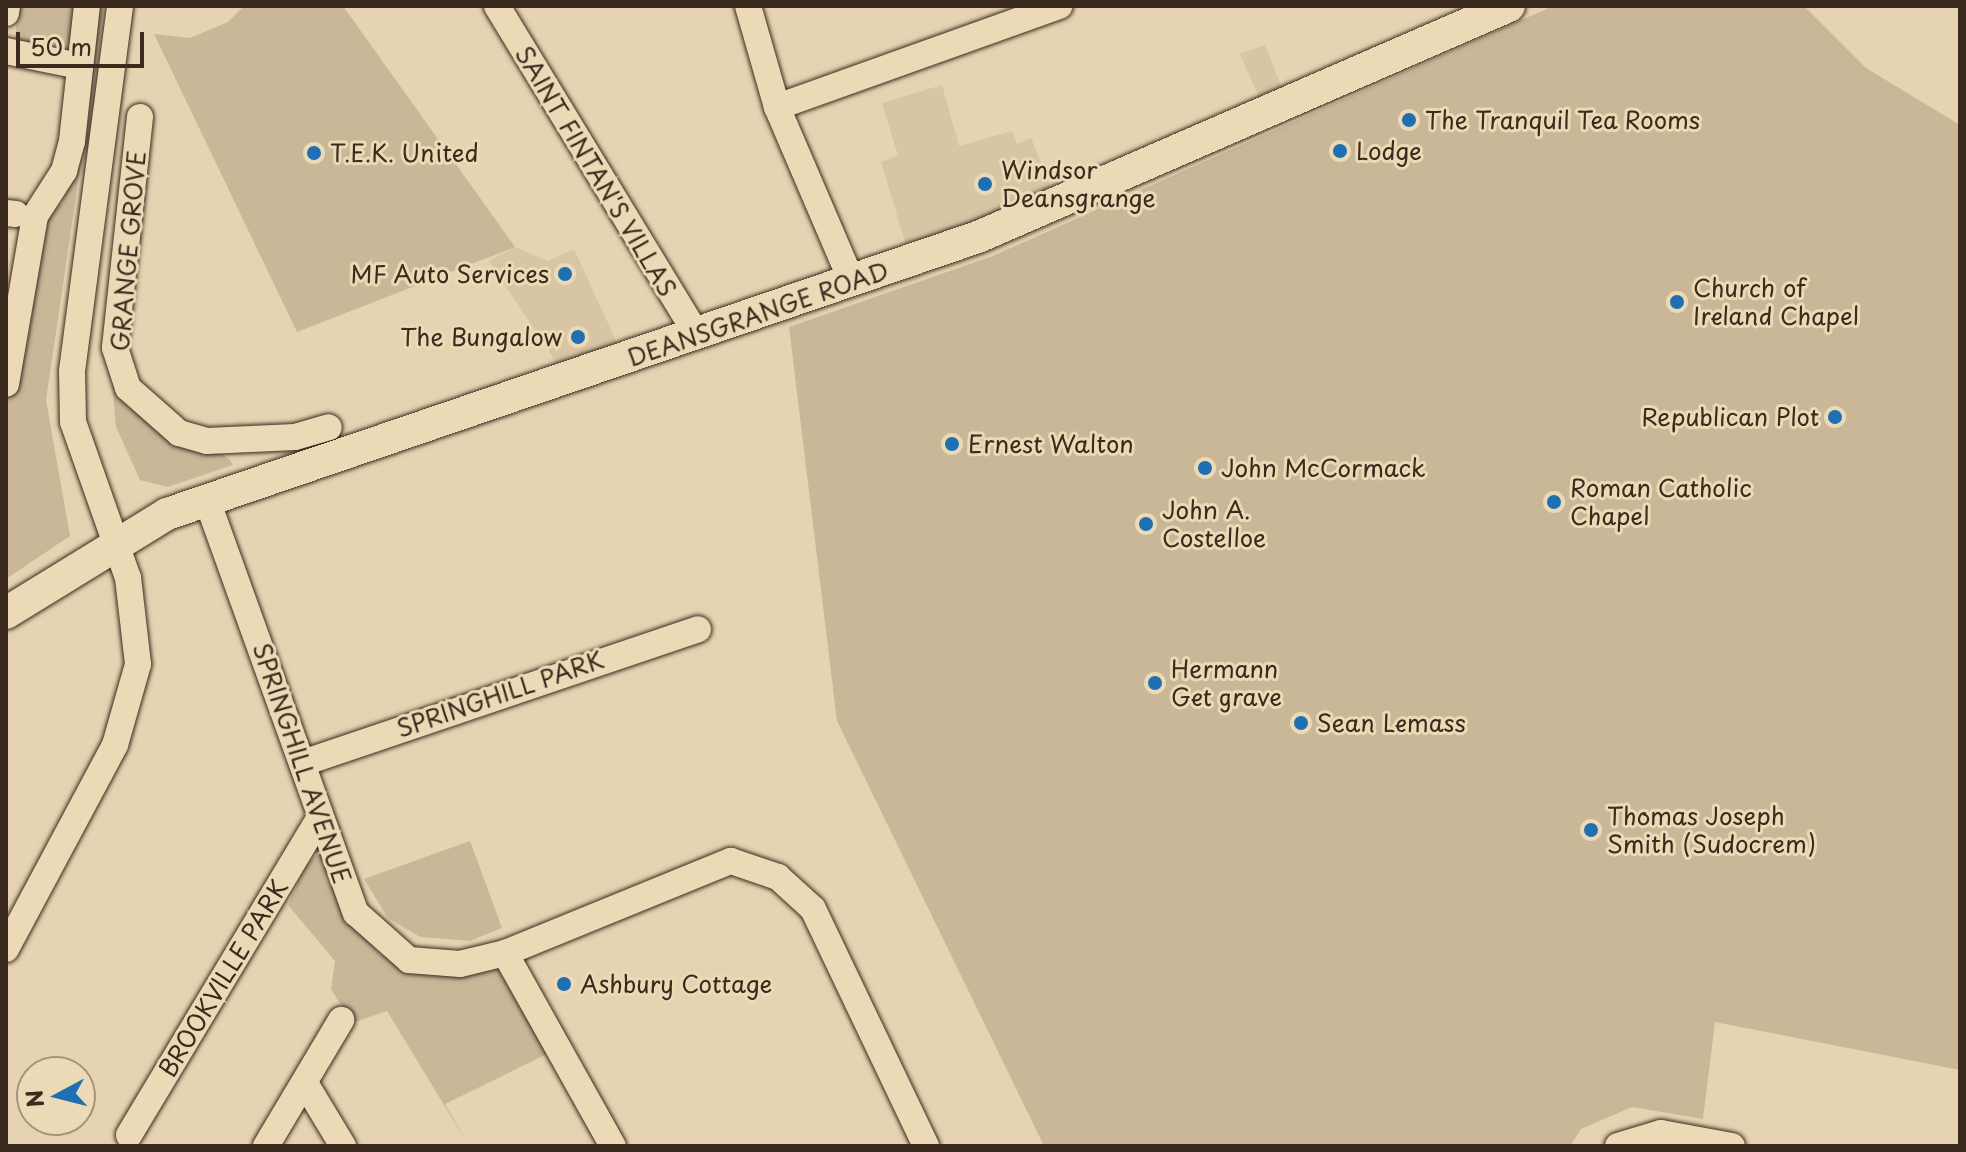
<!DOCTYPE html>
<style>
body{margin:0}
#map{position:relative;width:1966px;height:1152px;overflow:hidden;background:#e5d3b1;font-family:"Playpen Sans",sans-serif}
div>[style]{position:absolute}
.built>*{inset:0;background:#d7c5a4}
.green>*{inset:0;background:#c9b798}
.roads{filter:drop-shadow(0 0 2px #3b2a1e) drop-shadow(0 0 2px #3b2a1e)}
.minor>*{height:26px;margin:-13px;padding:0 13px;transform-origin:13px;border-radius:13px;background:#ecdab7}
.major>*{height:32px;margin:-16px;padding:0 16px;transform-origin:16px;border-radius:16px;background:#ecdab7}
.dots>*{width:22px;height:22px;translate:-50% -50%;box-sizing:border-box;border:4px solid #ecdab7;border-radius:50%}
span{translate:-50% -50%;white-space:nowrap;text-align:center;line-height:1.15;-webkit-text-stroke:6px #ecdab7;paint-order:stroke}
.poi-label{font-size:24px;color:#3b2a1e}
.left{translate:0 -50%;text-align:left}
.right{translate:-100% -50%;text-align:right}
.street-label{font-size:24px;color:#3b2a1e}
.frame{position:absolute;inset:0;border:8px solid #3b2a1e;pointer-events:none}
.north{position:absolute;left:16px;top:1056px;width:80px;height:80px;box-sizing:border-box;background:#ecdab7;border:2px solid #a5947a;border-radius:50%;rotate:263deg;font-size:22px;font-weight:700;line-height:32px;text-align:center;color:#3b2a1e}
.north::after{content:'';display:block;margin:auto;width:28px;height:36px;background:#1f6fb2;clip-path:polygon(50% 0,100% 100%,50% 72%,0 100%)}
.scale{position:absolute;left:16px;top:32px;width:128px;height:36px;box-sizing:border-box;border:4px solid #3b2a1e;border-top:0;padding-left:10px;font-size:24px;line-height:28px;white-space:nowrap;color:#3b2a1e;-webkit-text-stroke:6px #ecdab7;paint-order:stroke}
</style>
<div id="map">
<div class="built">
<i style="clip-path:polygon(1265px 45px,1284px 93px,1261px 102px,1240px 54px)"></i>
<i style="clip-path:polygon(942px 85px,959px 146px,1012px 131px,1017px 144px,1031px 138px,1053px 193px,907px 248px,881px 162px,898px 156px,882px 103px)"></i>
<i style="clip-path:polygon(515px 247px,548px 261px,574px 249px,618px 345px,558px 365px,489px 261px)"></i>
</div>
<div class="green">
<i style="clip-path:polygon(18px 6px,78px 6px,71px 44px,64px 50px,15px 41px)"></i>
<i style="clip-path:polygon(97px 6px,104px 6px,46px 400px,70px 536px,6px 579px,6px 397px,46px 217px,62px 203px,75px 148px)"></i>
<i style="clip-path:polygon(244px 6px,343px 6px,515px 247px,297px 332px,154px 34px,190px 38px,228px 22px)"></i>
<i style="clip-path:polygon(1553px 6px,1804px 6px,1866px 68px,1960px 125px,1960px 1070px,1715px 1022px,1703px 1119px,1632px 1107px,1581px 1129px,1570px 1146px,1044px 1146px,837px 721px,789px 327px,993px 256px)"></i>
<i style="clip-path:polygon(112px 378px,230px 460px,233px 465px,168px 487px,140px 480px,116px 427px)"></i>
<i style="clip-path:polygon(470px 841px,502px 928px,470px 941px,420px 937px,388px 918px,364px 879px)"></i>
<i style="clip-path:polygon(321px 852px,341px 903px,380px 955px,495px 965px,549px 1053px,445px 1104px,469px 1146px,387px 1011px,352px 1023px,331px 989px,335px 961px,288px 905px,306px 865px)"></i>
</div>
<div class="roads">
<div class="minor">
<i style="left:497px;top:6px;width:385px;rotate:58.7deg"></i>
<i style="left:748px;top:6px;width:105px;rotate:74deg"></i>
<i style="left:777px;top:107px;width:190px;rotate:66.8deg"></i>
<i style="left:6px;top:13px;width:7px;rotate:-82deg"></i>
<i style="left:6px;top:51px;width:76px;rotate:11.5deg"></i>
<i style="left:777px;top:107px;width:300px;rotate:-19.7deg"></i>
<i style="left:140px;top:117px;width:232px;rotate:96.2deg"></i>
<i style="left:115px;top:348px;width:42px;rotate:72deg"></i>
<i style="left:128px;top:388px;width:68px;rotate:41.4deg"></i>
<i style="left:179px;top:433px;width:29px;rotate:16deg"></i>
<i style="left:207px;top:441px;width:88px;rotate:-2.6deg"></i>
<i style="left:295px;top:437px;width:35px;rotate:-16deg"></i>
<i style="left:6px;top:213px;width:10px;rotate:6deg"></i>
<i style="left:6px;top:384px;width:170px;rotate:-80.2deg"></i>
<i style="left:35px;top:216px;width:54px;rotate:-57.2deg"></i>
<i style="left:64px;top:171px;width:31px;rotate:-75deg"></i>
<i style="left:72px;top:141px;width:136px;rotate:-83.7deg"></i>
<i style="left:207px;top:500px;width:439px;rotate:70.2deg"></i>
<i style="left:356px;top:913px;width:71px;rotate:41.6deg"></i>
<i style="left:409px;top:960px;width:51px;rotate:4.5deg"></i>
<i style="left:460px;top:964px;width:46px;rotate:-13.7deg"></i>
<i style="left:505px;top:953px;width:244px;rotate:-22.2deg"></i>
<i style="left:731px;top:861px;width:50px;rotate:18.8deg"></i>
<i style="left:778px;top:877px;width:47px;rotate:42.4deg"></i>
<i style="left:813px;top:909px;width:263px;rotate:64.5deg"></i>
<i style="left:303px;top:763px;width:417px;rotate:-18.7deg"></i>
<i style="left:6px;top:949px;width:231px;rotate:-61.9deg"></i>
<i style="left:115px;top:745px;width:84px;rotate:-74.1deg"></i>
<i style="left:138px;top:664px;width:87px;rotate:-96.6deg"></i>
<i style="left:128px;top:578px;width:165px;rotate:-109.4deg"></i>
<i style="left:73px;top:422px;width:51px;rotate:-91.1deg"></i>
<i style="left:72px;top:371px;width:368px;rotate:-82.5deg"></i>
<i style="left:505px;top:953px;width:221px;rotate:60.8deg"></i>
<i style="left:305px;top:1083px;width:74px;rotate:58.9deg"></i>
<i style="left:129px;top:1135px;width:367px;rotate:-59deg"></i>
<i style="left:266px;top:1146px;width:147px;rotate:-59.2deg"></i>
<i style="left:1618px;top:1146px;width:45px;rotate:-16.8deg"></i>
<i style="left:1661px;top:1133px;width:72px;rotate:10.4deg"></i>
</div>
<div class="major">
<i style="left:6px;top:613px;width:189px;rotate:-31.6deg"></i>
<i style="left:167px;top:514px;width:857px;rotate:-18.86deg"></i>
<i style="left:978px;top:237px;width:579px;rotate:-23.51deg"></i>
</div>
</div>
<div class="dots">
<i style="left:1409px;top:120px;background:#1f6fb2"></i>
<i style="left:1340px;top:151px;background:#1f6fb2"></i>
<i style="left:314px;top:153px;background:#1f6fb2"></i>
<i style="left:985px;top:184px;background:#1f6fb2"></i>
<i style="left:565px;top:274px;background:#1f6fb2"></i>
<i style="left:1677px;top:302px;background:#1f6fb2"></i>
<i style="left:578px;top:337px;background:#1f6fb2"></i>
<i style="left:1835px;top:417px;background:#1f6fb2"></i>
<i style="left:952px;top:444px;background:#1f6fb2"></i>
<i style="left:1205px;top:468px;background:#1f6fb2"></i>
<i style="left:1554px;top:502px;background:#1f6fb2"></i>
<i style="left:1146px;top:524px;background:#1f6fb2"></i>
<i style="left:1155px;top:683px;background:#1f6fb2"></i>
<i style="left:1301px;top:723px;background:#1f6fb2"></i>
<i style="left:1591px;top:830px;background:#1f6fb2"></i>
<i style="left:564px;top:984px;background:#1f6fb2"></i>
</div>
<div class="poi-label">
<span class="left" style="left:1425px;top:120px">The Tranquil Tea Rooms</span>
<span class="left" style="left:1356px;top:151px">Lodge</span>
<span class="left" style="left:330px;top:153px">T.E.K. United</span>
<span class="left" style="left:1001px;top:184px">Windsor<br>Deansgrange</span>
<span class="right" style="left:549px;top:274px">MF Auto Services</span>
<span class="left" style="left:1693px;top:302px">Church of<br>Ireland Chapel</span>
<span class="right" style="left:562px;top:337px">The Bungalow</span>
<span class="right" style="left:1819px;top:417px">Republican Plot</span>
<span class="left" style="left:968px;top:444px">Ernest Walton</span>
<span class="left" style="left:1221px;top:468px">John McCormack</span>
<span class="left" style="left:1570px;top:502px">Roman Catholic<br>Chapel</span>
<span class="left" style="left:1162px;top:524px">John A.<br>Costelloe</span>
<span class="left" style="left:1171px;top:683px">Hermann<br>Get grave</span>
<span class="left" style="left:1317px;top:723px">Sean Lemass</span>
<span class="left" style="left:1607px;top:830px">Thomas Joseph<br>Smith (Sudocrem)</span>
<span class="left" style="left:580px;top:984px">Ashbury Cottage</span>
</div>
<div class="street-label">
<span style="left:596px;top:171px;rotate:59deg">SAINT FINTAN'S VILLAS</span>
<span style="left:128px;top:251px;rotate:-85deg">GRANGE GROVE</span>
<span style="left:758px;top:314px;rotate:-19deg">DEANSGRANGE ROAD</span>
<span style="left:500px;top:694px;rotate:-19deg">SPRINGHILL PARK</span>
<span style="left:302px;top:763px;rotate:71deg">SPRINGHILL AVENUE</span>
<span style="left:223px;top:978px;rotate:-59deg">BROOKVILLE PARK</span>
</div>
<div class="frame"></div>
<div class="north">N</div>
<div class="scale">50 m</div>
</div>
